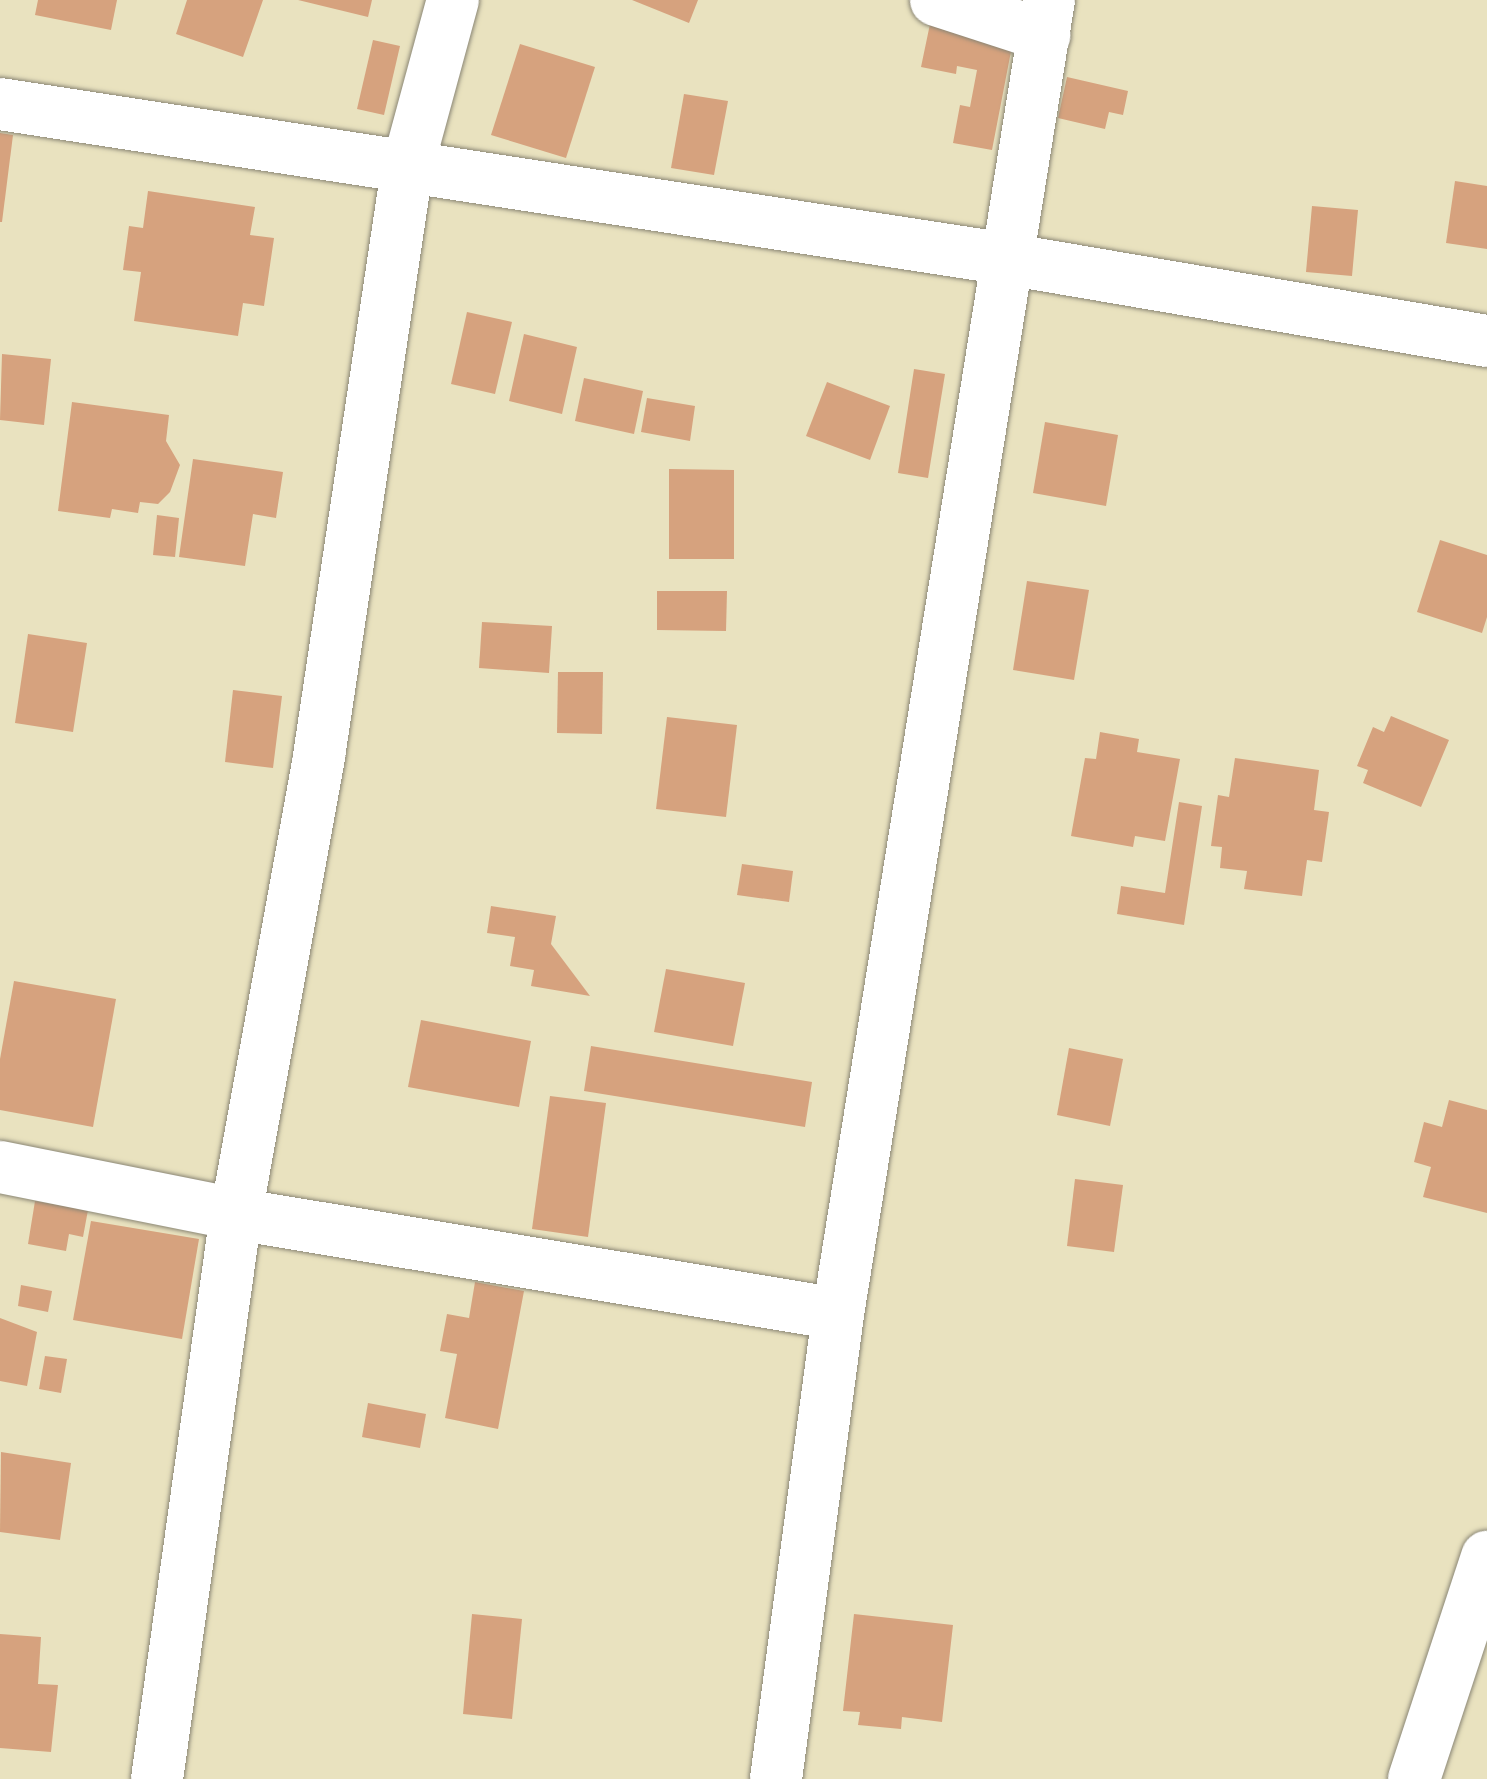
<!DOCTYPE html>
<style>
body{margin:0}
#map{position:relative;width:1487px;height:1779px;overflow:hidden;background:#e9e2bf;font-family:Kalam,sans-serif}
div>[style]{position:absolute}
.building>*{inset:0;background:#d6a27e}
.roads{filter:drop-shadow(0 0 2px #8a8675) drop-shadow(0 0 2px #8a8675)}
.street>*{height:52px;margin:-26px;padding:0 26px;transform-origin:26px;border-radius:26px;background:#fff}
span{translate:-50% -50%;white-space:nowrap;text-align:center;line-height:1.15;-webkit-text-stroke:9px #fff;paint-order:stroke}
</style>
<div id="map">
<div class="building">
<i style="clip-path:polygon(38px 0,117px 0,111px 30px,35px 15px)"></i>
<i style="clip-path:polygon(187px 0,263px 0,243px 57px,176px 34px)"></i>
<i style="clip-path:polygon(298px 0,372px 0,368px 17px)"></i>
<i style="clip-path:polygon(632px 0,698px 0,689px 23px)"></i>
<i style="clip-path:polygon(930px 24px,1013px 41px,992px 150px,953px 143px,960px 105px,970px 107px,977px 70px,957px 66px,956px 74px,921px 67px)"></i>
<i style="clip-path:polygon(373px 40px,400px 46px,384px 115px,357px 109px)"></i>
<i style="clip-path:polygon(520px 44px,595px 67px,566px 158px,491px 135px)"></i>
<i style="clip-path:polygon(1067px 77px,1128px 91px,1123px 115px,1109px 112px,1105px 129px,1058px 118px)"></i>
<i style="clip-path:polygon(684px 94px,728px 101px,714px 175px,671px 168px)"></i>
<i style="clip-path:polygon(0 133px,13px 135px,2px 222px,0 222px)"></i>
<i style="clip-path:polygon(1455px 181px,1487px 186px,1487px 249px,1446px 243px)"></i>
<i style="clip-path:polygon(148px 191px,255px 207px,250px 235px,274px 238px,264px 306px,243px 303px,238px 336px,134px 321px,141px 272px,123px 270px,129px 226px,143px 228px)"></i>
<i style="clip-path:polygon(1312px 206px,1358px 210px,1352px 276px,1306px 272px)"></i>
<i style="clip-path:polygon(467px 312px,512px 322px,495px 394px,451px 384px)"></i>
<i style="clip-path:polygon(524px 334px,577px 347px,562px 414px,509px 401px)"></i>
<i style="clip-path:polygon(2px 354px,51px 359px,44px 425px,0 420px)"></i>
<i style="clip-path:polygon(914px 369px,945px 374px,928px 478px,898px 473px)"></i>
<i style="clip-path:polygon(584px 378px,643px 391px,634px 434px,575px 421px)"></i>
<i style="clip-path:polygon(827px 382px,890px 406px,870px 460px,806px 436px)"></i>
<i style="clip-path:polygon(647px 398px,695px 406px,690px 441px,641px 432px)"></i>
<i style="clip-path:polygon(72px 402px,169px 415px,166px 441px,180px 465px,170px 492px,158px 504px,140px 502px,138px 513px,112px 509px,110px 518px,58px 511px)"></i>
<i style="clip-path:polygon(1045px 422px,1118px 435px,1106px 506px,1033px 493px)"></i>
<i style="clip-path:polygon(193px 459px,283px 472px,276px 518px,253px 514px,245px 566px,179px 557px)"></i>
<i style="clip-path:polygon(669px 469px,734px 470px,734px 559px,669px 559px)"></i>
<i style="clip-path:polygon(157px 515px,179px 518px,175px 557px,153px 555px)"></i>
<i style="clip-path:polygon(1440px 540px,1487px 555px,1487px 617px,1482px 633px,1417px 612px)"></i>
<i style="clip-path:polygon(1027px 581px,1089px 590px,1074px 680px,1013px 670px)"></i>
<i style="clip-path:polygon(657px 591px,727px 591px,726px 631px,657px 630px)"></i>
<i style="clip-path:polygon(482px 622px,552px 626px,549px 673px,479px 668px)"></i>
<i style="clip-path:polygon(28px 634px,87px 643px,73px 732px,15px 723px)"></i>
<i style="clip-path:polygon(558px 672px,603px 672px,602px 734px,557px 733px)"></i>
<i style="clip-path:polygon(233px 690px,282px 696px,273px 768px,225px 762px)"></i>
<i style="clip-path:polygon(1391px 716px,1449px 740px,1421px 807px,1363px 783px,1368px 770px,1357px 766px,1373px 727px,1384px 732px)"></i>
<i style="clip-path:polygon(667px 717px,737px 725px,726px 817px,656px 809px)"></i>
<i style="clip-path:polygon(1100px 732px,1139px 739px,1137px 752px,1180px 759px,1165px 841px,1135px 836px,1133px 847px,1071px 836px,1085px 758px,1096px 759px)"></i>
<i style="clip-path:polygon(1235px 758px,1319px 770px,1314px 810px,1329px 812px,1322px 862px,1307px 860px,1302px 896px,1244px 889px,1247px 871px,1220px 868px,1222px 847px,1211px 846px,1218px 795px,1229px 797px)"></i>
<i style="clip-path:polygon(1179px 802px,1202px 806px,1184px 925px,1117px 914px,1121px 886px,1165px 893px)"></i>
<i style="clip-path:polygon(742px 864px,793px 871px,789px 902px,737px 895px)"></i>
<i style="clip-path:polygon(491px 906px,556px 916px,551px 944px,590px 996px,531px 986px,534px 970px,510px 966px,515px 937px,487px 933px)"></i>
<i style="clip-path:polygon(666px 969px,745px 983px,733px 1046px,654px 1032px)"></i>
<i style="clip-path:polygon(14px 981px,116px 999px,93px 1127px,0 1110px,0 1059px)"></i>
<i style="clip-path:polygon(421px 1020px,531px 1041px,519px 1107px,408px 1087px)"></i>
<i style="clip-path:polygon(591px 1046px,812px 1082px,805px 1127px,584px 1091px)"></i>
<i style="clip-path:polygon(1069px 1048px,1123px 1059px,1110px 1126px,1057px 1115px)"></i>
<i style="clip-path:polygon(550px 1096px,606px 1103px,588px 1237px,532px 1229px)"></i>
<i style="clip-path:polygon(1449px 1100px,1487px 1110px,1487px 1213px,1423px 1197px,1431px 1167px,1414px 1162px,1424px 1122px,1442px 1127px)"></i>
<i style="clip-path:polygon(1075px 1179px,1123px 1185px,1114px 1252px,1067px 1246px)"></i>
<i style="clip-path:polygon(35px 1201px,88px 1210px,83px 1237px,69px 1234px,66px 1251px,28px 1244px)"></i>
<i style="clip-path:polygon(91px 1221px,199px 1239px,182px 1339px,73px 1320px)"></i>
<i style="clip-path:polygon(475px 1282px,524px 1291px,498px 1429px,445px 1418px,457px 1354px,440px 1351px,447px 1314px,469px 1318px)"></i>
<i style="clip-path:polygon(21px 1285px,52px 1291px,48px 1312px,18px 1306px)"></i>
<i style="clip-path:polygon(0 1318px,37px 1332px,27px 1386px,0 1381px)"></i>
<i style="clip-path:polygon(45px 1356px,67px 1359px,61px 1393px,39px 1389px)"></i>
<i style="clip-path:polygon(368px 1403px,426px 1414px,420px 1448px,362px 1437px)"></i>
<i style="clip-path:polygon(1px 1452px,71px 1463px,60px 1540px,0 1532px)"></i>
<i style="clip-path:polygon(472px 1614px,522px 1619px,512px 1719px,463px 1714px)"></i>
<i style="clip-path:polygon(854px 1614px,953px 1625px,942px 1722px,902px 1717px,901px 1729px,858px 1725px,860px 1712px,843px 1711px)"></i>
<i style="clip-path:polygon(0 1634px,41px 1637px,38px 1684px,58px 1685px,51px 1752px,0 1748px)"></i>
</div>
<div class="roads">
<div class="street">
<i style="left:936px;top:0;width:114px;rotate:18deg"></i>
<i style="left:0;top:104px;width:1019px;rotate:8.75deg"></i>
<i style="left:1007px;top:259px;width:487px;rotate:9.7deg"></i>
<i style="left:0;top:1167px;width:241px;rotate:11.3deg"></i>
<i style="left:236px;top:1214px;width:610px;rotate:9.43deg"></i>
<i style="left:157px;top:1779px;width:570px;rotate:-82.04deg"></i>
<i style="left:236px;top:1214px;width:465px;rotate:-79.7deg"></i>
<i style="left:319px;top:756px;width:594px;rotate:-81.47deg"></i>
<i style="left:407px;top:169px;width:175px;rotate:-74.8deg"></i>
<i style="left:776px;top:1779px;width:469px;rotate:-82.4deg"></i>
<i style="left:838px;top:1314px;width:1331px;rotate:-80.88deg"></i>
<i style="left:1414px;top:1779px;width:234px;rotate:-71.8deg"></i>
</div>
</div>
</div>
